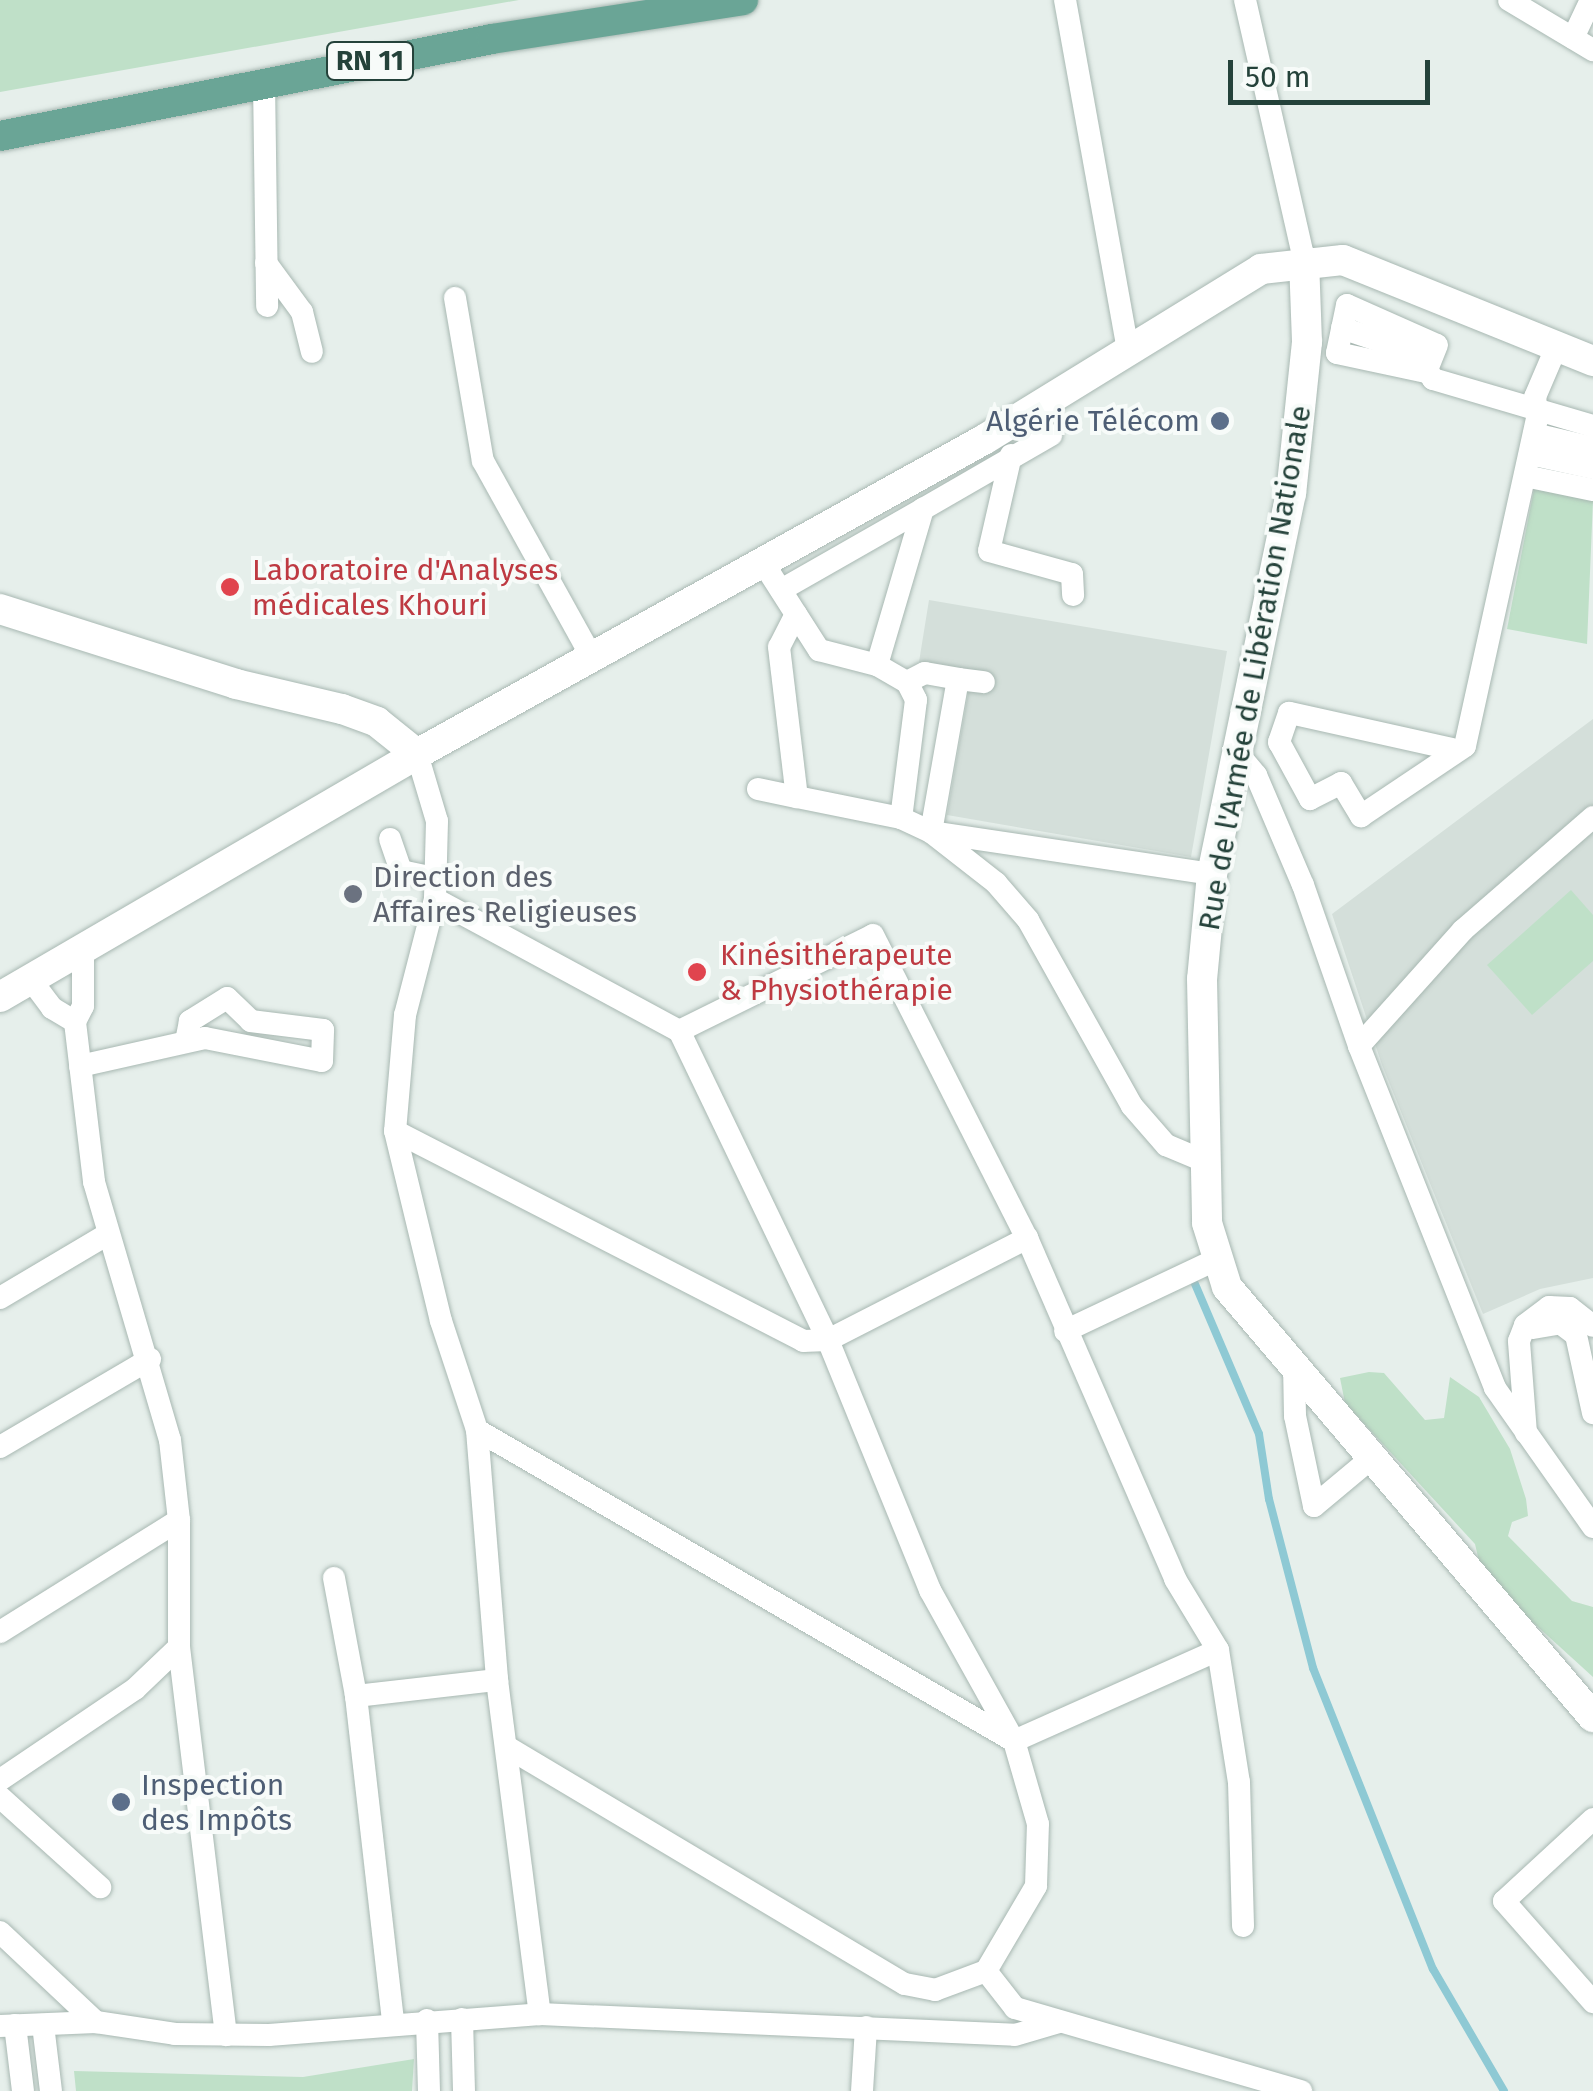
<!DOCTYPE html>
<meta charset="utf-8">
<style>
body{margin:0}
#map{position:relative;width:1593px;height:2091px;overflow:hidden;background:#e6efeb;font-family:"Fira Sans",sans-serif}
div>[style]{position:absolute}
.built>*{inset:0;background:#d4dfda}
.green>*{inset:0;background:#bfe0c8}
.stream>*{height:8px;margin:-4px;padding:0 4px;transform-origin:4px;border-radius:4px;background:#8ec9d4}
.roads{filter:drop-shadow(0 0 2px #a8b8b2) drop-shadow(0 0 2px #a8b8b2)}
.minor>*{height:22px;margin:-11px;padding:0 11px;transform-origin:11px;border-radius:11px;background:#fff}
.secondary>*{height:30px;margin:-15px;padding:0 15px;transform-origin:15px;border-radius:15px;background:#fff}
.primary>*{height:30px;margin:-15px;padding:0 15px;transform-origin:15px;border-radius:15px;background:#6aa596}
.dots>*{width:28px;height:28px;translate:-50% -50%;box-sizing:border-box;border:5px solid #f7fbf9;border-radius:50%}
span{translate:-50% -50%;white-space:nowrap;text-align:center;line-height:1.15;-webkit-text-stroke:8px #f7fbf9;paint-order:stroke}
.shield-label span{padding:2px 8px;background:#f7fbf9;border:2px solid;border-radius:8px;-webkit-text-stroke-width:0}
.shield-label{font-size:28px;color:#24423a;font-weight:700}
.service-label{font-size:30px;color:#4e5e75}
.right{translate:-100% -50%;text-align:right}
.left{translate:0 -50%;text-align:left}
.health-label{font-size:30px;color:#be3a42}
.street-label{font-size:30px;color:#24423a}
.worship-label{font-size:30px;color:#5b616d}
.scale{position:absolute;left:1228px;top:60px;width:202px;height:45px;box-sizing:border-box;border:5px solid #24423a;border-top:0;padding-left:12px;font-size:30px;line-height:35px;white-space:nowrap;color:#24423a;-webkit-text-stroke:8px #f7fbf9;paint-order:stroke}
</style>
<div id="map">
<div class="built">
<i style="clip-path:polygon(929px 600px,1227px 651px,1191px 857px,947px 815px,972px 671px,919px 662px)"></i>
<i style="clip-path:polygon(1593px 719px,1593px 1278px,1540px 1289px,1483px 1314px,1382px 1065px,1332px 914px)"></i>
</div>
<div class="green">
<i style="clip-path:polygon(0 0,519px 0,0 92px)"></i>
<i style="clip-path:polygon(1534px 489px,1593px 500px,1587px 644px,1507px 629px)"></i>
<i style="clip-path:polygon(1571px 890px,1593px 915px,1593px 961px,1532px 1015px,1487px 965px)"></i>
<i style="clip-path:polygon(1369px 1372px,1384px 1373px,1425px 1420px,1444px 1418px,1450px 1377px,1479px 1397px,1510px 1449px,1526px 1499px,1528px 1516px,1512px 1522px,1508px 1536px,1572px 1601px,1593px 1607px,1593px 1677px,1515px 1606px,1479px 1561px,1475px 1544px,1345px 1403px,1340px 1378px)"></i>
<i style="clip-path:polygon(414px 2059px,412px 2091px,76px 2091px,74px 2071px,303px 2077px)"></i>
</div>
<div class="stream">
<i style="left:1195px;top:1284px;width:163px;rotate:66.9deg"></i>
<i style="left:1259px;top:1434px;width:66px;rotate:81.3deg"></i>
<i style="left:1269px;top:1499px;width:175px;rotate:75.4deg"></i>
<i style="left:1313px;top:1668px;width:324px;rotate:68.3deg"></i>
<i style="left:1433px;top:1969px;width:141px;rotate:59.8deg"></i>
</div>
<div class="roads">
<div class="minor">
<i style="left:1065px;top:0;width:357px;rotate:79.8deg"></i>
<i style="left:1245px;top:0;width:267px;rotate:77.2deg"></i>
<i style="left:1509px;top:0;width:98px;rotate:30.8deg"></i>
<i style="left:1573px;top:38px;width:42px;rotate:-64.7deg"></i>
<i style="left:264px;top:81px;width:225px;rotate:89.2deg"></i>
<i style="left:266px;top:263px;width:61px;rotate:53.7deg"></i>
<i style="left:302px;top:312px;width:41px;rotate:76deg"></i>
<i style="left:455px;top:298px;width:165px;rotate:80.3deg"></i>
<i style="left:483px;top:461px;width:223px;rotate:61deg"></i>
<i style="left:1347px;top:305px;width:98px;rotate:24deg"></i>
<i style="left:1437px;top:345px;width:29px;rotate:112deg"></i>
<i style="left:1426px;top:372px;width:91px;rotate:-167.9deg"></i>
<i style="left:1337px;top:353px;width:49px;rotate:-78.2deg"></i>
<i style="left:1342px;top:328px;width:78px;rotate:18.7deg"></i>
<i style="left:1416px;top:353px;width:31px;rotate:57deg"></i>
<i style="left:1433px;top:379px;width:167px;rotate:16.4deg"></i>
<i style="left:1534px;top:434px;width:61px;rotate:13.3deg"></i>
<i style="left:1530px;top:454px;width:65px;rotate:12.5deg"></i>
<i style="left:1011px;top:455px;width:98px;rotate:102.9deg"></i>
<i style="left:989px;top:551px;width:86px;rotate:15.5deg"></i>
<i style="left:1072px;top:574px;width:21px;rotate:87deg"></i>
<i style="left:1525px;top:476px;width:69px;rotate:11.6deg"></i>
<i style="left:762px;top:561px;width:106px;rotate:57.4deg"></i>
<i style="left:819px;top:650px;width:60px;rotate:14.5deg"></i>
<i style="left:877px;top:665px;width:34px;rotate:30deg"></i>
<i style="left:907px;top:682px;width:20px;rotate:63deg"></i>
<i style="left:916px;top:700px;width:119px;rotate:97.2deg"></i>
<i style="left:901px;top:818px;width:33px;rotate:25deg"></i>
<i style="left:931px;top:832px;width:83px;rotate:38.1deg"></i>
<i style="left:996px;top:883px;width:49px;rotate:49.1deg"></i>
<i style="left:1028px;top:920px;width:213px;rotate:60.8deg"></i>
<i style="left:1132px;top:1106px;width:52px;rotate:48.9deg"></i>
<i style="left:1166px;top:1145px;width:39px;rotate:23deg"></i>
<i style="left:781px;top:590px;width:163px;rotate:-29.7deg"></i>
<i style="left:796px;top:614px;width:37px;rotate:117deg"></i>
<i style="left:779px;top:647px;width:151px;rotate:83.2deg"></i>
<i style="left:797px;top:797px;width:106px;rotate:11.4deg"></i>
<i style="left:877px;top:665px;width:163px;rotate:-73.6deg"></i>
<i style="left:923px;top:509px;width:148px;rotate:-30deg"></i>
<i style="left:958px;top:679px;width:26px;rotate:7deg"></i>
<i style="left:907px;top:682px;width:20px;rotate:-27deg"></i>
<i style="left:925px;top:673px;width:34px;rotate:10deg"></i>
<i style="left:958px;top:679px;width:155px;rotate:100deg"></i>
<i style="left:931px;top:832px;width:284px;rotate:8.5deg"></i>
<i style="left:1452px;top:749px;width:167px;rotate:-167.5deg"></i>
<i style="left:1289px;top:713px;width:31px;rotate:109deg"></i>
<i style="left:1279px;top:742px;width:65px;rotate:61.5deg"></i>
<i style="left:1310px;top:799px;width:35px;rotate:-27deg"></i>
<i style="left:1341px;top:783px;width:39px;rotate:59deg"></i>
<i style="left:1361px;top:816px;width:125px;rotate:-33.9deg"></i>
<i style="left:1465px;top:746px;width:336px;rotate:-77.6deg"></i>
<i style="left:1537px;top:418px;width:21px;rotate:-95deg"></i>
<i style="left:1535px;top:397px;width:53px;rotate:-66.8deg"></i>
<i style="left:1235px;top:750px;width:33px;rotate:50deg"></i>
<i style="left:1256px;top:775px;width:120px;rotate:66.9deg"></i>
<i style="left:1303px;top:885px;width:170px;rotate:70.8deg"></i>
<i style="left:1359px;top:1046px;width:368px;rotate:68.3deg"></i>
<i style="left:1495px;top:1388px;width:170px;rotate:54.8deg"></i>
<i style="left:417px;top:754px;width:70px;rotate:73.4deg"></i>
<i style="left:437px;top:821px;width:78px;rotate:91.5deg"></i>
<i style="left:435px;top:899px;width:120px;rotate:104.5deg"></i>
<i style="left:405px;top:1015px;width:116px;rotate:94.9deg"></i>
<i style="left:395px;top:1131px;width:195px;rotate:76.4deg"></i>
<i style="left:441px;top:1321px;width:115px;rotate:71.7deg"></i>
<i style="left:477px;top:1430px;width:251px;rotate:85.4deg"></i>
<i style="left:497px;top:1680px;width:337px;rotate:82.7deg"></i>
<i style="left:758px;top:789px;width:40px;rotate:12deg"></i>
<i style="left:390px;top:839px;width:34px;rotate:71deg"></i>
<i style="left:401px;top:871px;width:35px;rotate:12deg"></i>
<i style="left:435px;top:899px;width:277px;rotate:28.4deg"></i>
<i style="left:679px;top:1031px;width:216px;rotate:-26.3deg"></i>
<i style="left:873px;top:935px;width:340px;rotate:63.1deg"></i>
<i style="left:1027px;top:1238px;width:372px;rotate:66.5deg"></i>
<i style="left:1175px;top:1579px;width:83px;rotate:58.8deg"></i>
<i style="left:1218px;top:1650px;width:134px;rotate:81deg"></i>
<i style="left:1239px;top:1782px;width:144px;rotate:88.4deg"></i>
<i style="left:83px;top:952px;width:54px;rotate:90deg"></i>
<i style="left:83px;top:1006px;width:18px;rotate:117deg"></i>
<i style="left:75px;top:1022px;width:161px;rotate:83.2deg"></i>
<i style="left:94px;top:1182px;width:269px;rotate:73.6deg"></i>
<i style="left:170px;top:1440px;width:81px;rotate:83.6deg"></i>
<i style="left:179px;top:1520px;width:127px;rotate:90deg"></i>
<i style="left:179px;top:1647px;width:391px;rotate:83.1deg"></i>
<i style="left:31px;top:980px;width:35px;rotate:53deg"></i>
<i style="left:52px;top:1008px;width:27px;rotate:31deg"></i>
<i style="left:1359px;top:1046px;width:156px;rotate:-48.1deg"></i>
<i style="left:1463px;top:930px;width:172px;rotate:-41deg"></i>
<i style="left:80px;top:1066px;width:128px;rotate:-12.6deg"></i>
<i style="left:205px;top:1038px;width:119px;rotate:11.1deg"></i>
<i style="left:322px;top:1061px;width:31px;rotate:-88deg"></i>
<i style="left:323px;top:1030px;width:73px;rotate:-172.9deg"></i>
<i style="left:251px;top:1021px;width:33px;rotate:-136deg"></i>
<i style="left:227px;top:998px;width:44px;rotate:148.1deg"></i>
<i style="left:190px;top:1021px;width:20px;rotate:101deg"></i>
<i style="left:395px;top:1131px;width:459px;rotate:27.2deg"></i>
<i style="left:803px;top:1341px;width:25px;rotate:-2deg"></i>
<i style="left:828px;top:1340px;width:224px;rotate:-27.1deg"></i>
<i style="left:0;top:1298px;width:126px;rotate:-30.7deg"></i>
<i style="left:1533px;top:1328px;width:27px;rotate:-10deg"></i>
<i style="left:1560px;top:1323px;width:20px;rotate:37deg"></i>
<i style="left:1576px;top:1335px;width:80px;rotate:77.7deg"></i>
<i style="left:1065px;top:1331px;width:168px;rotate:-25.3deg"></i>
<i style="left:1294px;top:1364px;width:52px;rotate:88.9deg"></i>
<i style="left:1295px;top:1416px;width:92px;rotate:78.1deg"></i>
<i style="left:1314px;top:1506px;width:78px;rotate:-39.8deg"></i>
<i style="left:477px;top:1430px;width:621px;rotate:30.08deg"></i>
<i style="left:1014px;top:1741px;width:223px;rotate:-24deg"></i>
<i style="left:1526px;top:1433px;width:92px;rotate:-94.4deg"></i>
<i style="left:1519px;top:1341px;width:17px;rotate:-69deg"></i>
<i style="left:1525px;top:1325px;width:30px;rotate:-37deg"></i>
<i style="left:1549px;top:1307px;width:21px;rotate:3deg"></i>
<i style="left:1570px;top:1308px;width:29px;rotate:38deg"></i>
<i style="left:0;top:1447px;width:174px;rotate:-30.4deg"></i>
<i style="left:334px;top:1578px;width:120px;rotate:79.4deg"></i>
<i style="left:356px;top:1696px;width:328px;rotate:83.5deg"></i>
<i style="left:0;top:1632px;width:211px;rotate:-32deg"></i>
<i style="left:356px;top:1696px;width:142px;rotate:-6.5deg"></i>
<i style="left:507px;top:1747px;width:463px;rotate:30.8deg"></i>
<i style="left:905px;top:1984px;width:31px;rotate:11deg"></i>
<i style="left:935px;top:1990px;width:54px;rotate:-20.4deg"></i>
<i style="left:986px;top:1971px;width:99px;rotate:-59.5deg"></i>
<i style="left:1036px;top:1886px;width:62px;rotate:-88.2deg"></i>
<i style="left:1038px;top:1824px;width:86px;rotate:-106.1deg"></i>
<i style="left:1014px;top:1741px;width:173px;rotate:-119.1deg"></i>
<i style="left:930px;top:1590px;width:270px;rotate:-112.2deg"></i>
<i style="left:828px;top:1340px;width:343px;rotate:-115.7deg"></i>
<i style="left:0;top:1780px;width:163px;rotate:-34deg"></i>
<i style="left:135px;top:1689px;width:61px;rotate:-43.7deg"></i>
<i style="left:0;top:1797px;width:135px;rotate:42deg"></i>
<i style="left:1593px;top:1819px;width:121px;rotate:137.3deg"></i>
<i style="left:1504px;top:1901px;width:135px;rotate:48.6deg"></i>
<i style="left:0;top:1932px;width:132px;rotate:43.2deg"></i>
<i style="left:986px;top:1971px;width:47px;rotate:51.9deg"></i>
<i style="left:1015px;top:2008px;width:298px;rotate:16.2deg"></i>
<i style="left:462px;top:2019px;width:72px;rotate:88.4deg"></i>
<i style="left:427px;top:2020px;width:71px;rotate:88.4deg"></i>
<i style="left:15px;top:2025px;width:66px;rotate:83.1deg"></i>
<i style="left:43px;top:2025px;width:66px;rotate:83.1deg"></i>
<i style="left:0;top:2026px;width:96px;rotate:-2.4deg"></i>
<i style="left:96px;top:2022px;width:80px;rotate:8.6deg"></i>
<i style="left:175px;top:2034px;width:94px;rotate:0.6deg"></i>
<i style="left:269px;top:2035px;width:272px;rotate:-4.4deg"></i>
<i style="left:540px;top:2014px;width:475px;rotate:2.5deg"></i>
<i style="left:1015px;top:2035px;width:46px;rotate:-16.5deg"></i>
<i style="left:862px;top:2091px;width:64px;rotate:-86.4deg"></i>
</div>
<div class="secondary">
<i style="left:1304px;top:260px;width:82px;rotate:87.9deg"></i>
<i style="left:1307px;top:342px;width:152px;rotate:96deg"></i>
<i style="left:1291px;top:493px;width:389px;rotate:101.7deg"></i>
<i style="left:1212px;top:874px;width:105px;rotate:95.4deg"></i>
<i style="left:1202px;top:979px;width:244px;rotate:88.8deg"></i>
<i style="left:1207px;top:1223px;width:67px;rotate:72.6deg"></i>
<i style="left:1227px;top:1287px;width:565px;rotate:49.6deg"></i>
<i style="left:0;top:609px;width:248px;rotate:17.6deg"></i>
<i style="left:236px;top:684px;width:109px;rotate:13.3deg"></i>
<i style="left:342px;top:709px;width:37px;rotate:20deg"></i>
<i style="left:377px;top:722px;width:51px;rotate:38.7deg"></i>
<i style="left:0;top:997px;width:483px;rotate:-30.2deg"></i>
<i style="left:417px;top:754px;width:649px;rotate:-29.01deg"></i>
<i style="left:985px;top:439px;width:324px;rotate:-31.6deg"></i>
<i style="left:1261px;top:269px;width:82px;rotate:-6.3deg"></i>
<i style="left:1343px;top:260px;width:270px;rotate:22deg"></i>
</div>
<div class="primary">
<i style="left:0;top:136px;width:501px;rotate:-11.15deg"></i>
<i style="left:492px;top:39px;width:254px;rotate:-8.8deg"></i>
</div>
</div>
<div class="dots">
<i style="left:1220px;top:421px;background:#5c6f8a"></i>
<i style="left:230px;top:587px;background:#e0444e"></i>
<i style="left:353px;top:894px;background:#6b7280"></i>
<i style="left:697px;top:972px;background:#e0444e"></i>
<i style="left:121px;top:1802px;background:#5c6f8a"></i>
</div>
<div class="shield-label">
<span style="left:370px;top:61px">RN 11</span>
</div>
<div class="service-label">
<span class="right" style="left:1200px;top:421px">Algérie Télécom</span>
<span class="left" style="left:141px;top:1802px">Inspection<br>des Impôts</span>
</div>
<div class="health-label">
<span class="left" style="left:252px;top:587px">Laboratoire d'Analyses<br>médicales Khouri</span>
<span class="left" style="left:720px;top:972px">Kinésithérapeute<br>&amp; Physiothérapie</span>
</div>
<div class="street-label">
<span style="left:1255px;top:668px;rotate:-80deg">Rue de l'Armée de Libération Nationale</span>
</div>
<div class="worship-label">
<span class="left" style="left:373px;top:894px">Direction des<br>Affaires Religieuses</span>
</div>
<div class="scale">50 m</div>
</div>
